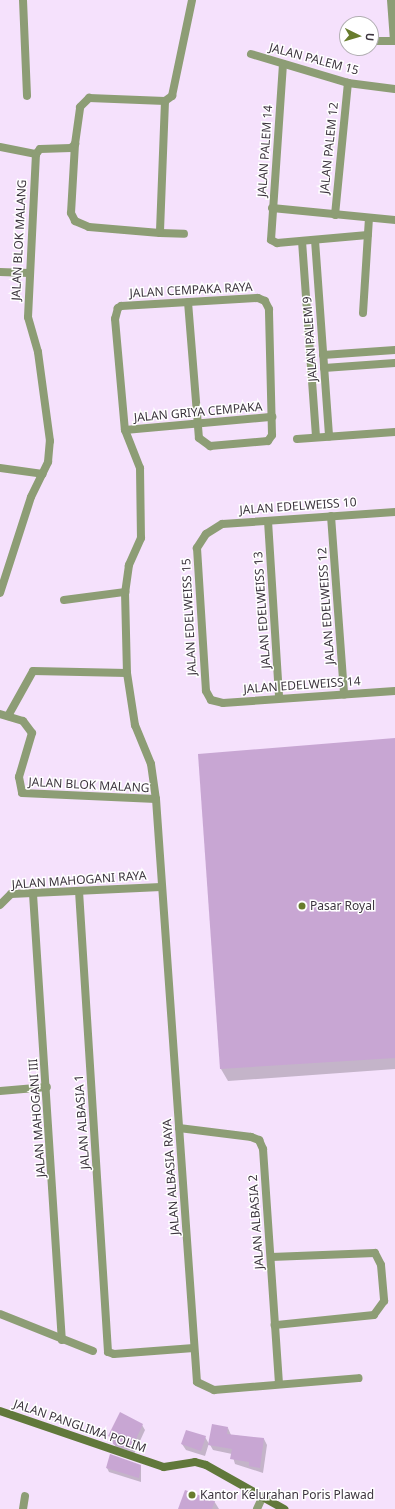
<!DOCTYPE html>
<style>
body{margin:0}
#map{position:relative;width:395px;height:1509px;overflow:hidden;background:#f5e1fc;font-family:"Noto Sans",sans-serif}
div>[style]{position:absolute}
.shadow>*{inset:0;background:#0003}
.building>*{inset:0;background:#c8a6d3}
.street>*{height:8px;margin:-4px;padding:0 4px;transform-origin:4px;border-radius:4px;background:#8d9d75}
.secondary>*{height:8px;margin:-4px;padding:0 4px;transform-origin:4px;border-radius:4px;background:#61783b}
.dots>*{width:11px;height:11px;translate:-50% -50%;box-sizing:border-box;border:2px solid #fff;border-radius:50%}
span{translate:-50% -50%;white-space:nowrap;text-align:center;line-height:1.15;-webkit-text-stroke:3px #fff;paint-order:stroke}
.street-label{font-size:12px;color:#3c343e}
.poi-label{font-size:12px;color:#3c343e}
.left{translate:0 -50%;text-align:left}
.north{position:absolute;left:339px;top:16px;width:40px;height:40px;box-sizing:border-box;background:#fff;border:1px solid #b1aeb2;border-radius:50%;rotate:95deg;font-size:11px;font-weight:700;line-height:16px;text-align:center;color:#3c343e}
.north::after{content:'';display:block;margin:auto;width:14px;height:18px;background:#687c2d;clip-path:polygon(50% 0,100% 100%,50% 72%,0 100%)}
</style>
<div id="map">
<div class="shadow">
<i style="clip-path:polygon(395px 739px,395px 1069px,228px 1081px,221px 1069px,199px 755px)"></i>
<i style="clip-path:polygon(142px 1425px,145px 1430px,134px 1454px,117px 1449px,109px 1436px)"></i>
<i style="clip-path:polygon(228px 1428px,231px 1435px,264px 1439px,267px 1445px,263px 1473px,235px 1464px,232px 1454px,213px 1450px,209px 1443px,205px 1456px,186px 1450px,182px 1444px,205px 1437px,209px 1444px)"></i>
<i style="clip-path:polygon(141px 1466px,141px 1482px,109px 1472px,107px 1468px)"></i>
<i style="clip-path:polygon(214px 1501px,219px 1509px,179px 1509px)"></i>
</div>
<div class="building">
<i style="clip-path:polygon(395px 738px,395px 1058px,220px 1069px,198px 754px)"></i>
<i style="clip-path:polygon(120px 1412px,143px 1424px,131px 1450px,113px 1444px,114px 1439px,108px 1436px)"></i>
<i style="clip-path:polygon(212px 1424px,228px 1427px,227px 1434px,264px 1438px,260px 1468px,249px 1466px,249px 1462px,230px 1459px,232px 1449px,208px 1445px)"></i>
<i style="clip-path:polygon(186px 1430px,206px 1436px,201px 1451px,181px 1444px)"></i>
<i style="clip-path:polygon(110px 1454px,141px 1465px,139px 1478px,106px 1468px)"></i>
<i style="clip-path:polygon(185px 1490px,215px 1501px,212px 1509px,178px 1509px)"></i>
</div>
<div class="street">
<i style="left:23px;top:0;width:96px;rotate:87.6deg"></i>
<i style="left:391px;top:0;width:41px;rotate:85.8deg"></i>
<i style="left:371px;top:41px;width:24px"></i>
<i style="left:251px;top:54px;width:101px;rotate:16.6deg"></i>
<i style="left:348px;top:83px;width:47px;rotate:7.3deg"></i>
<i style="left:283px;top:64px;width:176px;rotate:93.9deg"></i>
<i style="left:271px;top:240px;width:7px;rotate:27deg"></i>
<i style="left:277px;top:243px;width:91px;rotate:-5deg"></i>
<i style="left:165px;top:101px;width:132px;rotate:92.2deg"></i>
<i style="left:160px;top:233px;width:24px;rotate:2deg"></i>
<i style="left:75px;top:144px;width:69px;rotate:93.3deg"></i>
<i style="left:71px;top:213px;width:9px;rotate:63deg"></i>
<i style="left:75px;top:221px;width:15px;rotate:23deg"></i>
<i style="left:89px;top:227px;width:71px;rotate:4.8deg"></i>
<i style="left:0;top:147px;width:37px;rotate:11deg"></i>
<i style="left:272px;top:208px;width:124px;rotate:5.6deg"></i>
<i style="left:335px;top:215px;width:133px;rotate:-84.4deg"></i>
<i style="left:315px;top:240px;width:197px;rotate:85.9deg"></i>
<i style="left:302px;top:241px;width:196px;rotate:85.9deg"></i>
<i style="left:0;top:272px;width:29px;rotate:2deg"></i>
<i style="left:188px;top:302px;width:136px;rotate:85.4deg"></i>
<i style="left:199px;top:438px;width:14px;rotate:36deg"></i>
<i style="left:210px;top:446px;width:58px;rotate:-4.9deg"></i>
<i style="left:268px;top:441px;width:7px;rotate:-56deg"></i>
<i style="left:272px;top:435px;width:126px;rotate:-91.4deg"></i>
<i style="left:269px;top:309px;width:9px;rotate:-117deg"></i>
<i style="left:265px;top:301px;width:8px;rotate:-157deg"></i>
<i style="left:258px;top:298px;width:137px;rotate:176.7deg"></i>
<i style="left:121px;top:306px;width:4px;rotate:146deg"></i>
<i style="left:118px;top:308px;width:11px;rotate:105deg"></i>
<i style="left:115px;top:319px;width:111px;rotate:84.9deg"></i>
<i style="left:125px;top:430px;width:41px;rotate:68.5deg"></i>
<i style="left:140px;top:468px;width:70px;rotate:89.2deg"></i>
<i style="left:141px;top:538px;width:30px;rotate:114deg"></i>
<i style="left:129px;top:565px;width:27px;rotate:98deg"></i>
<i style="left:125px;top:592px;width:81px;rotate:88.6deg"></i>
<i style="left:127px;top:673px;width:53px;rotate:81.3deg"></i>
<i style="left:135px;top:725px;width:42px;rotate:67.7deg"></i>
<i style="left:151px;top:764px;width:35px;rotate:82deg"></i>
<i style="left:156px;top:799px;width:584px;rotate:85.98deg"></i>
<i style="left:197px;top:1382px;width:19px;rotate:25deg"></i>
<i style="left:214px;top:1390px;width:145px;rotate:-4.7deg"></i>
<i style="left:363px;top:313px;width:95px;rotate:-86.4deg"></i>
<i style="left:323px;top:355px;width:72px;rotate:-4deg"></i>
<i style="left:324px;top:368px;width:71px;rotate:-4deg"></i>
<i style="left:125px;top:430px;width:148px;rotate:-5.1deg"></i>
<i style="left:297px;top:439px;width:98px;rotate:-4.1deg"></i>
<i style="left:0;top:468px;width:43px;rotate:7.9deg"></i>
<i style="left:395px;top:512px;width:173px;rotate:176deg"></i>
<i style="left:222px;top:524px;width:19px;rotate:148deg"></i>
<i style="left:206px;top:534px;width:17px;rotate:123deg"></i>
<i style="left:197px;top:548px;width:143px;rotate:86.4deg"></i>
<i style="left:206px;top:691px;width:10px;rotate:61deg"></i>
<i style="left:211px;top:700px;width:12px;rotate:14deg"></i>
<i style="left:223px;top:703px;width:172px;rotate:-4deg"></i>
<i style="left:331px;top:516px;width:179px;rotate:85.8deg"></i>
<i style="left:268px;top:521px;width:177px;rotate:86.4deg"></i>
<i style="left:0;top:593px;width:101px;rotate:-72.1deg"></i>
<i style="left:31px;top:497px;width:39px;rotate:-64deg"></i>
<i style="left:48px;top:462px;width:21px;rotate:-85deg"></i>
<i style="left:50px;top:441px;width:90px;rotate:-97.7deg"></i>
<i style="left:38px;top:352px;width:36px;rotate:-106deg"></i>
<i style="left:28px;top:317px;width:163px;rotate:-87.2deg"></i>
<i style="left:36px;top:154px;width:6px;rotate:-51deg"></i>
<i style="left:40px;top:149px;width:31px;rotate:-2deg"></i>
<i style="left:71px;top:148px;width:6px;rotate:-45deg"></i>
<i style="left:75px;top:144px;width:37px;rotate:-82deg"></i>
<i style="left:80px;top:107px;width:13px;rotate:-45deg"></i>
<i style="left:89px;top:98px;width:76px;rotate:2.3deg"></i>
<i style="left:165px;top:101px;width:9px;rotate:-36deg"></i>
<i style="left:172px;top:96px;width:98px;rotate:-78.2deg"></i>
<i style="left:64px;top:600px;width:62px;rotate:-7.5deg"></i>
<i style="left:0;top:714px;width:24px;rotate:17deg"></i>
<i style="left:23px;top:721px;width:15px;rotate:53deg"></i>
<i style="left:32px;top:733px;width:46px;rotate:106.5deg"></i>
<i style="left:19px;top:777px;width:16px;rotate:79deg"></i>
<i style="left:22px;top:793px;width:134px;rotate:2.6deg"></i>
<i style="left:8px;top:716px;width:51px;rotate:-60.9deg"></i>
<i style="left:33px;top:671px;width:94px;rotate:1.2deg"></i>
<i style="left:79px;top:891px;width:462px;rotate:86.4deg"></i>
<i style="left:108px;top:1352px;width:6px;rotate:18deg"></i>
<i style="left:114px;top:1354px;width:80px;rotate:-4.3deg"></i>
<i style="left:33px;top:894px;width:447px;rotate:86.3deg"></i>
<i style="left:0;top:905px;width:16px;rotate:-45deg"></i>
<i style="left:11px;top:894px;width:150px;rotate:-2.7deg"></i>
<i style="left:0;top:1091px;width:47px;rotate:-4.9deg"></i>
<i style="left:179px;top:1128px;width:73px;rotate:7.1deg"></i>
<i style="left:251px;top:1137px;width:9px;rotate:21deg"></i>
<i style="left:259px;top:1140px;width:10px;rotate:66deg"></i>
<i style="left:263px;top:1149px;width:235px;rotate:86.1deg"></i>
<i style="left:271px;top:1257px;width:104px;rotate:-2.2deg"></i>
<i style="left:375px;top:1253px;width:13px;rotate:63deg"></i>
<i style="left:381px;top:1265px;width:36px;rotate:85deg"></i>
<i style="left:384px;top:1301px;width:17px;rotate:126deg"></i>
<i style="left:374px;top:1315px;width:100px;rotate:174.2deg"></i>
<i style="left:0;top:1314px;width:100px;rotate:21.7deg"></i>
<i style="left:23px;top:1509px;width:13px;rotate:-81deg"></i>
<i style="left:257px;top:1509px;width:12px;rotate:-66deg"></i>
</div>
<div class="secondary">
<i style="left:0;top:1411px;width:173px;rotate:18.9deg"></i>
<i style="left:164px;top:1467px;width:31px;rotate:-9deg"></i>
<i style="left:195px;top:1462px;width:11px;rotate:15deg"></i>
<i style="left:206px;top:1465px;width:90px;rotate:29.4deg"></i>
</div>
<div class="dots">
<i style="left:302px;top:906px;background:#687c2d"></i>
<i style="left:192px;top:1495px;background:#687c2d"></i>
</div>
<div class="street-label">
<span style="left:314px;top:59px;rotate:15deg">JALAN PALEM 15</span>
<span style="left:329px;top:148px;rotate:-84deg">JALAN PALEM 12</span>
<span style="left:265px;top:151px;rotate:-86deg">JALAN PALEM 14</span>
<span style="left:19px;top:240px;rotate:-87deg">JALAN BLOK MALANG</span>
<span style="left:191px;top:290px;rotate:-3deg">JALAN CEMPAKA RAYA</span>
<span style="left:310px;top:339px;rotate:-94deg">JALAN PALEM 9</span>
<span style="left:198px;top:412px;rotate:-5deg">JALAN GRIYA CEMPAKA</span>
<span style="left:298px;top:506px;rotate:-4deg">JALAN EDELWEISS 10</span>
<span style="left:326px;top:606px;rotate:-94deg">JALAN EDELWEISS 12</span>
<span style="left:262px;top:610px;rotate:-94deg">JALAN EDELWEISS 13</span>
<span style="left:189px;top:617px;rotate:-93deg">JALAN EDELWEISS 15</span>
<span style="left:302px;top:685px;rotate:-4deg">JALAN EDELWEISS 14</span>
<span style="left:89px;top:785px;rotate:3deg">JALAN BLOK MALANG</span>
<span style="left:79px;top:880px;rotate:-4deg">JALAN MAHOGANI RAYA</span>
<span style="left:37px;top:1118px;rotate:-94deg">JALAN MAHOGANI III</span>
<span style="left:82px;top:1122px;rotate:-94deg">JALAN ALBASIA 1</span>
<span style="left:171px;top:1177px;rotate:-94deg">JALAN ALBASIA RAYA</span>
<span style="left:256px;top:1222px;rotate:-94deg">JALAN ALBASIA 2</span>
<span style="left:80px;top:1426px;rotate:19deg">JALAN PANGLIMA POLIM</span>
</div>
<div class="poi-label">
<span class="left" style="left:310px;top:906px">Pasar Royal</span>
<span class="left" style="left:200px;top:1495px">Kantor Kelurahan Poris Plawad</span>
</div>
<div class="north">U</div>
</div>
